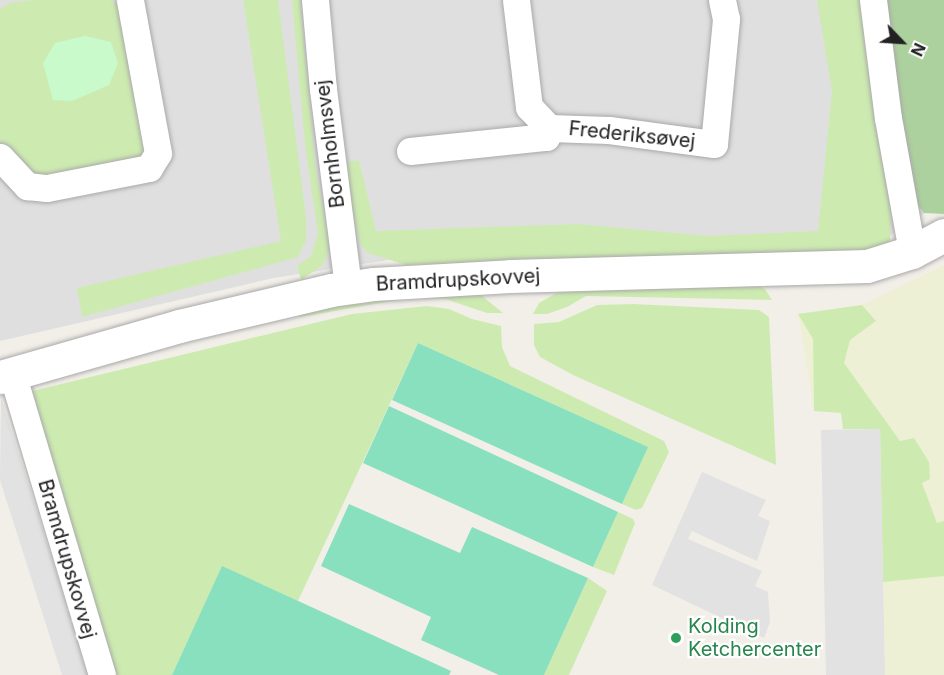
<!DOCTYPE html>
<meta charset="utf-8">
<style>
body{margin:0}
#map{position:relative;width:944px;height:675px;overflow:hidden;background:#f2efe9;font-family:Inter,sans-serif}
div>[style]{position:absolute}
.residential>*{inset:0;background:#e0dfdf}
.farmland>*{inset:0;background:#eef0d5}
.grass>*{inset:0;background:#cdebb0}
.forest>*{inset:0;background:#add19e}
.park>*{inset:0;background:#c8facc}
.pitch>*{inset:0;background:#88e0be}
.parking>*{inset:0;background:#e2e2e2}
.roads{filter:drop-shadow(0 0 2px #a9a9a9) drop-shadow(0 0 2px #a9a9a9)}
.minor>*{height:27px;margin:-13.5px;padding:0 13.5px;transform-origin:13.5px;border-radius:13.5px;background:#fff}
.tertiary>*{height:33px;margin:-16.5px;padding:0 16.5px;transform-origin:16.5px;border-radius:16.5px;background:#fff}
.dots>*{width:16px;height:16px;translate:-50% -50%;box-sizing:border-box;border:3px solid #fff;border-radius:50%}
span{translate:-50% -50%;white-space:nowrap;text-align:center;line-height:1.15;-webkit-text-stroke:4.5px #fff;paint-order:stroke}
.street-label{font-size:20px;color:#222}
.leisure-label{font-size:20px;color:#27864d}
.left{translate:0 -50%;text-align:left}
.north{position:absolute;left:872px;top:12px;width:60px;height:60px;-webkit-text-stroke:4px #fff;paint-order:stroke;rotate:115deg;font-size:16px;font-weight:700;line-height:24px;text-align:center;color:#222}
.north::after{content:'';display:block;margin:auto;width:21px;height:27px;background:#222;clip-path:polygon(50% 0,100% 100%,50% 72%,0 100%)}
</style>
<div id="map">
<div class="residential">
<i style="clip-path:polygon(0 0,883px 0,909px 195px,924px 213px,869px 250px,395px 259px,274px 278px,0 341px)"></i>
</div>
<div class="farmland">
<i style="clip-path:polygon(944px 265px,944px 675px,885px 675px,880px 429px,841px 413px,814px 411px,798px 314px,862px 305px)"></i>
</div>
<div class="grass">
<i style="clip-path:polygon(33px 0,110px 0,118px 4px,146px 144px,142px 160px,34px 177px,0 141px,0 9px,10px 3px)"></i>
<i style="clip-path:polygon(243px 0,278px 0,306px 217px,306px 240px,298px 257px,82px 317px,77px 288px,281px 241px)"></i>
<i style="clip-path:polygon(292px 0,300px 0,316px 170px,330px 249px,323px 265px,301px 280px,297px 266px,311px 256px,318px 233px,305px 145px)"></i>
<i style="clip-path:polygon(817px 0,868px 0,891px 205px,890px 244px,875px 252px,406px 265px,368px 253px,360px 244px,341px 164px,359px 160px,376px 231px,577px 224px,708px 236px,818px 231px,832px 91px)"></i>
<i style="clip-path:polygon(752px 283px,765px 289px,772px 300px,586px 296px,567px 307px,547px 314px,533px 314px,539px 303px,558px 292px,573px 289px)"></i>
<i style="clip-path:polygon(445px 294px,481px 295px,503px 313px,487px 313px,445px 299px,409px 298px,300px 317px,299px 310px,399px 297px)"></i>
<i style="clip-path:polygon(633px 304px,759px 310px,769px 317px,776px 465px,573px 375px,540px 357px,534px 345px,534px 324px,559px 322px,597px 305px)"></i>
<i style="clip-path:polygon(862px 305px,876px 321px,850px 340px,844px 363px,900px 441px,914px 438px,929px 462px,930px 479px,922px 483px,937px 523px,944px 521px,944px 576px,883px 582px,880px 429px,843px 429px,841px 413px,814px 411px,813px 339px,798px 314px)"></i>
<i style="clip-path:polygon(427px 306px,449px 309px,472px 319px,501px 326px,502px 347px,510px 366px,664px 441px,669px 452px,642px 508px,636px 510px,622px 504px,647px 447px,418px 343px,298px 601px,222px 567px,172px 675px,112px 675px,24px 393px,352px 314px)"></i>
<i style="clip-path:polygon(618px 512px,633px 519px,635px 523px,614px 575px,593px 567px)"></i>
<i style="clip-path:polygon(588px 578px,607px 591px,569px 675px,544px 675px)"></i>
</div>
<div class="forest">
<i style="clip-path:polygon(883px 0,944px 0,944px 214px,924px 213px,909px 195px)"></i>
</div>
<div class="park">
<i style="clip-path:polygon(85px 36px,111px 42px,118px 63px,109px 85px,72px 101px,53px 100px,43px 63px,55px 43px)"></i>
</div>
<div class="pitch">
<i style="clip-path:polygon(418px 343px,648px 447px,622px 504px,392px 400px)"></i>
<i style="clip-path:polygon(389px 406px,618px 512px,593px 567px,363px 463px)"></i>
<i style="clip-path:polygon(349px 504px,460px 553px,472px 527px,588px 578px,544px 675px,499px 675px,421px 640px,431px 617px,321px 566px)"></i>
<i style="clip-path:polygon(222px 566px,451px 671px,449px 675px,172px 675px)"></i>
</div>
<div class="parking">
<i style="clip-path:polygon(1px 398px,89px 675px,62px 675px,0 480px)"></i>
<i style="clip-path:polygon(880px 429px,885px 675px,826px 675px,821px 430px)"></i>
<i style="clip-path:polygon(702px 472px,766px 500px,758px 516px,770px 521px,757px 561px,692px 531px,688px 539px,762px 571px,755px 586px,768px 592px,770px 622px,764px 638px,652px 585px)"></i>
</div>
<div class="roads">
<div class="minor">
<i style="left:315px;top:0;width:89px;rotate:84.9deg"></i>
<i style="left:323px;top:89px;width:201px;rotate:82.8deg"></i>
<i style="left:516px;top:0;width:108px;rotate:83.1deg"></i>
<i style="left:529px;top:107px;width:29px;rotate:46deg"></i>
<i style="left:549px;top:128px;width:60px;rotate:1.9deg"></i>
<i style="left:609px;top:130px;width:106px;rotate:7.6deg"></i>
<i style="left:714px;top:144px;width:126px;rotate:-84.5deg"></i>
<i style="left:726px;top:19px;width:19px;rotate:-102deg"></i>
<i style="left:873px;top:0;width:119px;rotate:82.8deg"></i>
<i style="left:888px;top:118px;width:136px;rotate:79.8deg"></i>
<i style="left:410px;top:151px;width:137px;rotate:-5.9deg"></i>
<i style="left:546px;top:137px;width:9px;rotate:-72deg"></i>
<i style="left:0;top:157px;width:40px;rotate:47deg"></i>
<i style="left:27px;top:186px;width:20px;rotate:6deg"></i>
<i style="left:47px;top:188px;width:104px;rotate:-11.1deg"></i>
<i style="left:149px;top:168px;width:17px;rotate:-59deg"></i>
<i style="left:158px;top:153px;width:156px;rotate:-100.4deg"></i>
<i style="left:12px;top:373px;width:315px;rotate:73.4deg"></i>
</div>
<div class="tertiary">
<i style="left:0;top:377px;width:186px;rotate:-15.9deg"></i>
<i style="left:179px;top:326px;width:156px;rotate:-13.3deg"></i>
<i style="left:331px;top:290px;width:42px;rotate:-8.1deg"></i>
<i style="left:373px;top:284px;width:137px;rotate:-3.3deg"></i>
<i style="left:510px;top:276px;width:357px;rotate:-1.6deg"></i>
<i style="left:867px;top:266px;width:47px;rotate:-17.3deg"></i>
<i style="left:912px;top:252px;width:36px;rotate:-28deg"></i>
</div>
</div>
<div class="dots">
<i style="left:676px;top:638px;background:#2e9e5b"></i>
</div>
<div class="street-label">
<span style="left:632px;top:135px;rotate:6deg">Frederiksøvej</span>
<span style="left:330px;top:144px;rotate:-97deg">Bornholmsvej</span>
<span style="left:458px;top:280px;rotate:-3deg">Bramdrupskovvej</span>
<span style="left:67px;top:559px;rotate:74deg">Bramdrupskovvej</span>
</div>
<div class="leisure-label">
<span class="left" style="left:688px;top:638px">Kolding<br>Ketchercenter</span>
</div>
<div class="north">N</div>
</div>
